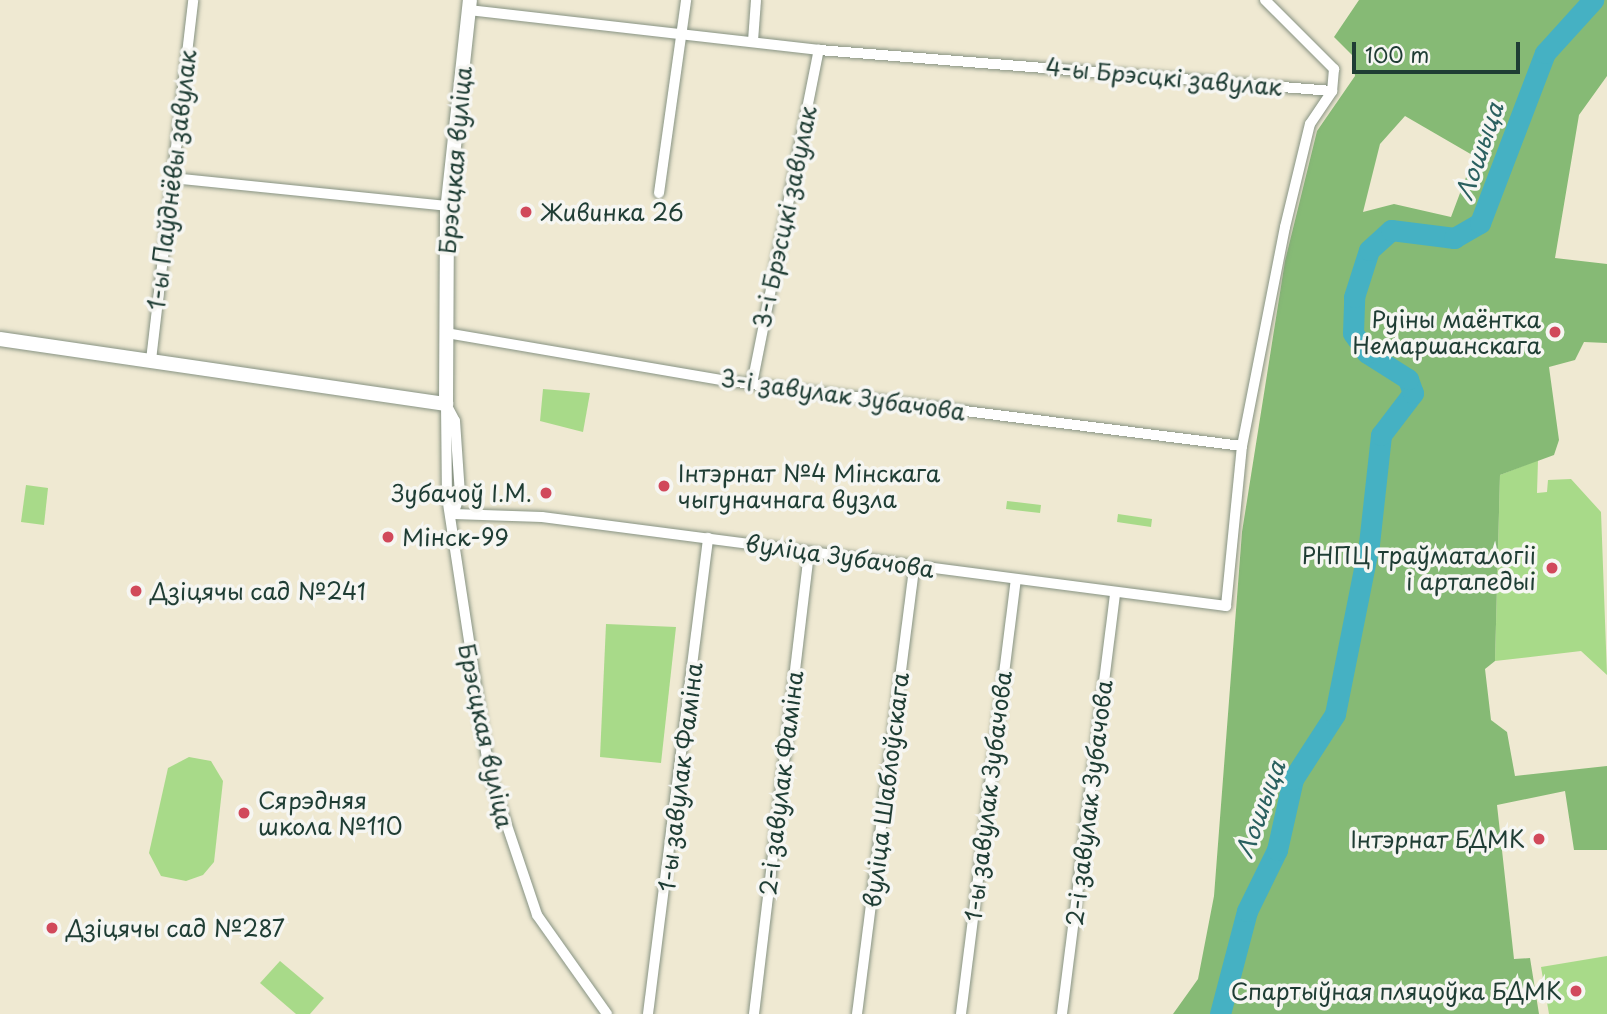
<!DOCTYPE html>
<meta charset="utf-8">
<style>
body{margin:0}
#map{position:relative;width:1607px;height:1014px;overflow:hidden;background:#efe9d2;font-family:"Playpen Sans",sans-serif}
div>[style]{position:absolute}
.green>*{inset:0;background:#a8da89}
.forest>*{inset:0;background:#86ba75}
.river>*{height:21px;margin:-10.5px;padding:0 10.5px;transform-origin:10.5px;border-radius:10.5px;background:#45b1c3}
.roads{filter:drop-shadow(0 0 2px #879383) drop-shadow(0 0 2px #879383)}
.street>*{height:10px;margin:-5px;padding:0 5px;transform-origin:5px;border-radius:5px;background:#fff}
.secondary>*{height:14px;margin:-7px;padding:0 7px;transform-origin:7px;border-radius:7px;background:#fff}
.dots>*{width:19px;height:19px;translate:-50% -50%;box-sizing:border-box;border:4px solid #f6f6f2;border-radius:50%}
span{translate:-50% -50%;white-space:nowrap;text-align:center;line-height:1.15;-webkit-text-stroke:7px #f6f6f2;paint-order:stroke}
.street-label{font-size:23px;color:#1f3d34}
.poi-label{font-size:23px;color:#1f3d34}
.left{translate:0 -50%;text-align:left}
.right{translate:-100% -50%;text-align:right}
.water-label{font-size:24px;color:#2a605f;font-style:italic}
.scale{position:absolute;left:1352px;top:42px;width:168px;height:32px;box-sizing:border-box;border:4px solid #1f3d34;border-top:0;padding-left:9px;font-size:21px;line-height:24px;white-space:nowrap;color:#1f3d34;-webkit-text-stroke:5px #f6f6f2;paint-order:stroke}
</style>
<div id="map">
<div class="green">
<i style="clip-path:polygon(543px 389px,590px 393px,583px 432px,540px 421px)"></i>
<i style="clip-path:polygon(1538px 460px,1537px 493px,1547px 492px,1548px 480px,1571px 479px,1601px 512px,1607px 675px,1581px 651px,1495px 661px,1500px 475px)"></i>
<i style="clip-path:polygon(26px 485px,48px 488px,44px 525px,21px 522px)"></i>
<i style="clip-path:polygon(1007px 501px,1041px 505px,1040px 513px,1006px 509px)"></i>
<i style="clip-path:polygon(1118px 514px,1152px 519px,1151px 527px,1117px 522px)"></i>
<i style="clip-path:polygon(606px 624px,676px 627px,661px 763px,600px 757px)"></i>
<i style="clip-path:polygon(189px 757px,211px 761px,223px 781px,214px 862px,203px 875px,186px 881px,161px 876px,149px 853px,168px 768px)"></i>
<i style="clip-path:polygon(1607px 956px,1607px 1014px,1549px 1014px,1541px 967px)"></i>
<i style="clip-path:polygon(280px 961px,324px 998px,310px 1014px,296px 1014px,260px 983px)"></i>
</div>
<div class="forest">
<i style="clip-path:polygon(evenodd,1359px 0,1607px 0,1607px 76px,1579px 115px,1555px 258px,1607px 264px,1607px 343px,1584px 342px,1575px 360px,1549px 367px,1559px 440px,1554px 455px,1500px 475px,1495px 661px,1485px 669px,1491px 720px,1507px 732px,1515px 776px,1607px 766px,1607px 850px,1574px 850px,1565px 791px,1497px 805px,1514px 959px,1530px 958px,1539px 1014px,1173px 1014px,1198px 979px,1214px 896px,1242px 532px,1285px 261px,1317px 131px,1355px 76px,1352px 55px,1334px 37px,1359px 0,1405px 116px,1474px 156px,1451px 217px,1394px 204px,1363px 212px,1380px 144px,1405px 116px)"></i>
</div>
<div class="river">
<i style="left:1220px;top:1014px;width:106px;rotate:-75.3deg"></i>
<i style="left:1247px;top:911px;width:68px;rotate:-63.8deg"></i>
<i style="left:1277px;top:850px;width:73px;rotate:-77.3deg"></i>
<i style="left:1293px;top:779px;width:77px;rotate:-57.1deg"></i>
<i style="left:1335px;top:714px;width:173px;rotate:-78.7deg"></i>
<i style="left:1369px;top:544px;width:110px;rotate:-83.7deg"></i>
<i style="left:1381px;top:435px;width:53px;rotate:-52.7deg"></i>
<i style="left:1413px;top:393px;width:15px;rotate:-110deg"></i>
<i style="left:1408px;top:379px;width:49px;rotate:-147.6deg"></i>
<i style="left:1367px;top:353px;width:24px;rotate:-125deg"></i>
<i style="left:1353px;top:333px;width:36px;rotate:-88deg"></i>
<i style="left:1354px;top:297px;width:49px;rotate:-72.3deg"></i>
<i style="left:1369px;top:250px;width:30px;rotate:-42deg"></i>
<i style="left:1391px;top:230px;width:64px;rotate:7.2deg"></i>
<i style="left:1454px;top:238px;width:30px;rotate:-30deg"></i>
<i style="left:1480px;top:223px;width:182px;rotate:-69.1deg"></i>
<i style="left:1545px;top:53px;width:72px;rotate:-47.8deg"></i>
</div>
<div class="roads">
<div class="street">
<i style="left:1265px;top:0;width:98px;rotate:45deg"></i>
<i style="left:1334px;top:69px;width:22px;rotate:95deg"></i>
<i style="left:753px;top:41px;width:41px;rotate:-85.8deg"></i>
<i style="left:172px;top:178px;width:276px;rotate:5.8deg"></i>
<i style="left:659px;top:193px;width:195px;rotate:-82deg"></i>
<i style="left:446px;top:333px;width:286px;rotate:9.7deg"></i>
<i style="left:728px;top:381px;width:518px;rotate:7.21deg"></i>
<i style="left:151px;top:360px;width:362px;rotate:-83.3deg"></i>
<i style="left:752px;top:384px;width:341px;rotate:-78.7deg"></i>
<i style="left:446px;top:404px;width:93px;rotate:89.4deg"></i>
<i style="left:447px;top:497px;width:278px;rotate:81.3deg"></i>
<i style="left:489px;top:772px;width:151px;rotate:71.4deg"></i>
<i style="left:537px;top:915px;width:121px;rotate:54.7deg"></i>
<i style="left:446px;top:404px;width:19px;rotate:62deg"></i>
<i style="left:455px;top:421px;width:74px;rotate:86.1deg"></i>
<i style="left:460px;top:495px;width:20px;rotate:110deg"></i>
<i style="left:453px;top:514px;width:89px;rotate:1.9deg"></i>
<i style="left:542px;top:517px;width:690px;rotate:7.41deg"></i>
<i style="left:1226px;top:606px;width:161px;rotate:-84.3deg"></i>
<i style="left:1242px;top:446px;width:223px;rotate:-78.9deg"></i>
<i style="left:1285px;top:227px;width:106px;rotate:-76.4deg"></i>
<i style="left:1310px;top:124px;width:40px;rotate:-56deg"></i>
<i style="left:1332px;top:91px;width:515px;rotate:-175.43deg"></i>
<i style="left:819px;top:50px;width:352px;rotate:-173.5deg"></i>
<i style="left:648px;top:1014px;width:480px;rotate:-82.8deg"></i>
<i style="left:754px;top:1014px;width:465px;rotate:-83.2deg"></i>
<i style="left:857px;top:1014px;width:452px;rotate:-82.7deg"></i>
<i style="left:961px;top:1014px;width:438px;rotate:-82.8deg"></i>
<i style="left:1062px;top:1014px;width:424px;rotate:-82.8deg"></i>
</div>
<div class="secondary">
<i style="left:0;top:339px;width:451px;rotate:8.3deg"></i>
<i style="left:446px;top:404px;width:193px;rotate:-89.7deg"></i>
<i style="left:447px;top:211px;width:212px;rotate:-83.8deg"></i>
</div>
</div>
<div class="dots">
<i style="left:526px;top:212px;background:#d1495b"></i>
<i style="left:1555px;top:332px;background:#d1495b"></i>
<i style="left:664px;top:486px;background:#d1495b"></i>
<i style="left:546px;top:493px;background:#d1495b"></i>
<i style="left:388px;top:537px;background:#d1495b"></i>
<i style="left:1552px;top:568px;background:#d1495b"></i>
<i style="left:136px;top:591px;background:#d1495b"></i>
<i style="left:244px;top:813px;background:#d1495b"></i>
<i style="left:1539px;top:839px;background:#d1495b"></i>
<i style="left:52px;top:928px;background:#d1495b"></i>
<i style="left:1576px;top:991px;background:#d1495b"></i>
</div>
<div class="street-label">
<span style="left:1164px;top:77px;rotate:5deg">4-ы Брэсцкі завулак</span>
<span style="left:455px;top:160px;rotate:-85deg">Брэсцкая вуліца</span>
<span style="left:172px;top:180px;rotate:-83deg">1-ы Паўднёвы завулак</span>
<span style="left:785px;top:217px;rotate:-78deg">3-і Брэсцкі завулак</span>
<span style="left:843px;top:395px;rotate:8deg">3-і завулак Зубачова</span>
<span style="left:840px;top:556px;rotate:8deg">вуліца Зубачова</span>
<span style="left:486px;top:736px;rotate:78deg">Брэсцкая вуліца</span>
<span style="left:680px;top:777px;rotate:-83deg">1-ы завулак Фаміна</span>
<span style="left:781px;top:783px;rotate:-83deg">2-і завулак Фаміна</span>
<span style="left:886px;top:790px;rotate:-83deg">вуліца Шаблоўскага</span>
<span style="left:988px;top:796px;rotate:-83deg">1-ы завулак Зубачова</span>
<span style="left:1089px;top:803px;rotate:-83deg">2-і завулак Зубачова</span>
</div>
<div class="poi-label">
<span class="left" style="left:540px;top:212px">Живинка 26</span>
<span class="right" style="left:1541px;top:332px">Руіны маёнтка<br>Немаршанскага</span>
<span class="left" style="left:678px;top:486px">Інтэрнат №4 Мінскага<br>чыгуначнага вузла</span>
<span class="right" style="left:532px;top:493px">Зубачоў І.М.</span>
<span class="left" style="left:402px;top:537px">Мінск-99</span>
<span class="right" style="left:1536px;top:568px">РНПЦ траўматалогіі<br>і артапедыі</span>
<span class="left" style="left:150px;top:591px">Дзіцячы сад №241</span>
<span class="left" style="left:258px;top:813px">Сярэдняя<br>школа №110</span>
<span class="right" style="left:1525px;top:839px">Інтэрнат БДМК</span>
<span class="left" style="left:66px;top:928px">Дзіцячы сад №287</span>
<span class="right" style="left:1562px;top:991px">Спартыўная пляцоўка БДМК</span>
</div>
<div class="water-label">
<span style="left:1479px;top:151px;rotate:-71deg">Лошыца</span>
<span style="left:1260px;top:809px;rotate:-70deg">Лошыца</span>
</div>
<div class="scale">100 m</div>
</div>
